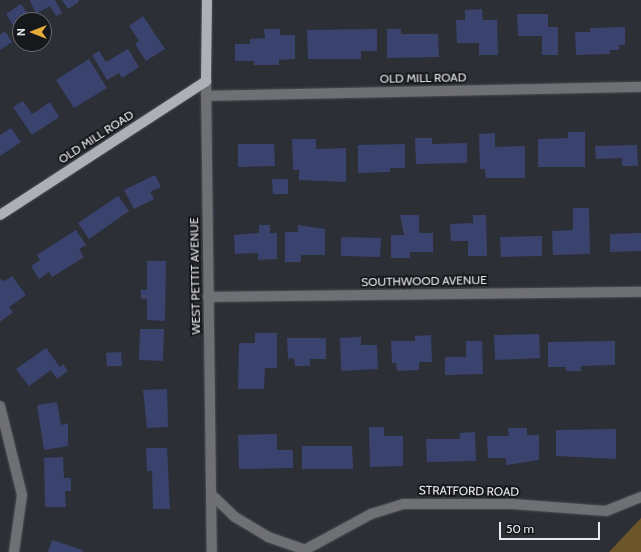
<!DOCTYPE html>
<style>
body{margin:0}
#map{position:relative;width:641px;height:552px;overflow:hidden;background:#2d2f37;font-family:Cabin,sans-serif}
div>[style]{position:absolute}
.green>*{inset:0;background:#6c5529}
.building>*{inset:0;background:#3a436d}
.roads{filter:drop-shadow(0 0 1px #4b4d54) drop-shadow(0 0 1px #4b4d54)}
.minor>*{height:10px;margin:-5px;padding:0 5px;transform-origin:5px;border-radius:5px;background:#6f7074}
.major>*{height:10px;margin:-5px;padding:0 5px;transform-origin:5px;border-radius:5px;background:#aeb0b8}
span{translate:-50% -50%;white-space:nowrap;text-align:center;line-height:1.15;-webkit-text-stroke:4px #17181b;paint-order:stroke}
.street-label{font-size:12px;color:#e7e9ee}
.north{position:absolute;left:12px;top:12px;width:40px;height:40px;box-sizing:border-box;background:#17181b;border:1px solid #6a6c6f;border-radius:50%;rotate:270deg;font-size:11px;font-weight:700;line-height:16px;text-align:center;color:#e7e9ee}
.north::after{content:'';display:block;margin:auto;width:14px;height:18px;background:#e6ad36;clip-path:polygon(50% 0,100% 100%,50% 72%,0 100%)}
.scale{position:absolute;left:499px;top:522px;width:101px;height:18px;box-sizing:border-box;border:2px solid #e7e9ee;border-top:0;padding-left:5px;font-size:12px;line-height:14px;white-space:nowrap;color:#e7e9ee;-webkit-text-stroke:3px #17181b;paint-order:stroke}
</style>
<div id="map">
<div class="green">
<i style="clip-path:polygon(641px 518px,641px 552px,609px 552px)"></i>
</div>
<div class="building">
<i style="clip-path:polygon(30px 0,55px 0,62px 13px,56px 16px,50px 6px,36px 14px)"></i>
<i style="clip-path:polygon(62px 0,78px 0,79px 2px,68px 9px)"></i>
<i style="clip-path:polygon(21px 4px,32px 20px,20px 20px,20px 28px,16px 30px,6px 14px)"></i>
<i style="clip-path:polygon(482px 9px,483px 20px,497px 20px,498px 55px,479px 55px,479px 43px,457px 43px,456px 20px,465px 20px,465px 10px)"></i>
<i style="clip-path:polygon(517px 14px,548px 14px,548px 27px,558px 27px,558px 55px,542px 55px,542px 36px,518px 36px)"></i>
<i style="clip-path:polygon(143px 16px,165px 49px,146px 61px,135px 44px,139px 41px,129px 26px)"></i>
<i style="clip-path:polygon(625px 27px,625px 45px,619px 45px,619px 50px,610px 50px,610px 54px,576px 55px,575px 32px,590px 32px,590px 28px)"></i>
<i style="clip-path:polygon(264px 29px,280px 29px,280px 35px,295px 35px,295px 59px,279px 60px,279px 65px,254px 65px,254px 61px,235px 61px,235px 44px,250px 44px,250px 39px,265px 38px)"></i>
<i style="clip-path:polygon(377px 29px,377px 51px,361px 51px,361px 59px,308px 59px,307px 30px)"></i>
<i style="clip-path:polygon(387px 29px,401px 29px,401px 34px,438px 34px,439px 57px,387px 58px)"></i>
<i style="clip-path:polygon(5px 31px,12px 42px,0 50px,0 35px)"></i>
<i style="clip-path:polygon(128px 49px,139px 67px,122px 78px,119px 73px,107px 80px,92px 55px,99px 51px,106px 62px)"></i>
<i style="clip-path:polygon(89px 59px,107px 88px,74px 108px,56px 80px)"></i>
<i style="clip-path:polygon(23px 101px,32px 114px,50px 102px,59px 117px,32px 135px,13px 107px)"></i>
<i style="clip-path:polygon(11px 128px,21px 142px,0 156px,0 135px)"></i>
<i style="clip-path:polygon(568px 132px,585px 132px,585px 167px,538px 167px,538px 139px,568px 138px)"></i>
<i style="clip-path:polygon(495px 133px,495px 147px,525px 146px,525px 178px,486px 178px,485px 169px,480px 169px,479px 134px)"></i>
<i style="clip-path:polygon(415px 138px,432px 138px,432px 144px,467px 143px,467px 163px,416px 164px)"></i>
<i style="clip-path:polygon(292px 139px,316px 139px,316px 149px,346px 148px,346px 182px,299px 180px,299px 170px,293px 170px)"></i>
<i style="clip-path:polygon(238px 144px,274px 144px,275px 166px,238px 167px)"></i>
<i style="clip-path:polygon(405px 144px,405px 168px,390px 168px,390px 172px,358px 173px,358px 145px)"></i>
<i style="clip-path:polygon(637px 145px,638px 166px,622px 166px,622px 158px,596px 159px,595px 146px)"></i>
<i style="clip-path:polygon(155px 175px,161px 187px,150px 192px,154px 199px,134px 209px,124px 190px)"></i>
<i style="clip-path:polygon(272px 179px,288px 179px,288px 194px,273px 194px)"></i>
<i style="clip-path:polygon(118px 196px,129px 211px,89px 239px,78px 223px)"></i>
<i style="clip-path:polygon(573px 208px,589px 208px,590px 254px,553px 255px,552px 231px,573px 230px)"></i>
<i style="clip-path:polygon(400px 215px,419px 215px,419px 233px,433px 233px,433px 252px,410px 252px,410px 258px,391px 258px,391px 235px,404px 235px)"></i>
<i style="clip-path:polygon(473px 215px,486px 215px,487px 256px,468px 256px,468px 241px,451px 241px,450px 224px,473px 223px)"></i>
<i style="clip-path:polygon(259px 225px,270px 225px,270px 233px,277px 233px,277px 259px,258px 260px,258px 253px,235px 254px,234px 235px,259px 233px)"></i>
<i style="clip-path:polygon(298px 225px,325px 229px,325px 255px,301px 255px,301px 262px,285px 262px,285px 232px,298px 232px)"></i>
<i style="clip-path:polygon(76px 230px,86px 245px,79px 249px,84px 257px,52px 277px,49px 272px,39px 279px,31px 266px,40px 260px,37px 255px)"></i>
<i style="clip-path:polygon(641px 233px,641px 251px,610px 252px,610px 234px)"></i>
<i style="clip-path:polygon(542px 236px,542px 256px,501px 257px,500px 237px)"></i>
<i style="clip-path:polygon(341px 237px,381px 238px,380px 257px,341px 256px)"></i>
<i style="clip-path:polygon(147px 261px,166px 261px,165px 321px,147px 320px,147px 299px,141px 299px,141px 290px,147px 290px)"></i>
<i style="clip-path:polygon(12px 276px,26px 295px,9px 307px,13px 312px,0 322px,0 279px,5px 281px)"></i>
<i style="clip-path:polygon(140px 329px,164px 329px,163px 361px,139px 360px)"></i>
<i style="clip-path:polygon(255px 333px,277px 333px,277px 368px,265px 368px,264px 389px,238px 389px,239px 343px,255px 343px)"></i>
<i style="clip-path:polygon(539px 334px,540px 358px,495px 360px,494px 335px)"></i>
<i style="clip-path:polygon(431px 335px,432px 362px,419px 362px,419px 370px,397px 371px,396px 363px,392px 363px,391px 341px,415px 341px,415px 336px)"></i>
<i style="clip-path:polygon(361px 337px,361px 345px,377px 345px,378px 369px,341px 371px,340px 338px)"></i>
<i style="clip-path:polygon(287px 338px,326px 338px,326px 359px,310px 359px,310px 366px,295px 366px,294px 358px,288px 359px)"></i>
<i style="clip-path:polygon(466px 341px,482px 341px,483px 374px,445px 375px,445px 357px,466px 357px)"></i>
<i style="clip-path:polygon(615px 341px,615px 365px,581px 366px,581px 371px,566px 371px,566px 367px,548px 367px,548px 342px)"></i>
<i style="clip-path:polygon(46px 348px,60px 367px,63px 364px,68px 371px,57px 379px,51px 370px,29px 386px,16px 369px)"></i>
<i style="clip-path:polygon(121px 352px,122px 366px,107px 366px,106px 353px)"></i>
<i style="clip-path:polygon(167px 389px,168px 427px,147px 428px,143px 390px)"></i>
<i style="clip-path:polygon(57px 402px,61px 425px,68px 423px,68px 446px,44px 450px,37px 405px)"></i>
<i style="clip-path:polygon(369px 427px,384px 427px,384px 436px,403px 436px,403px 466px,370px 467px)"></i>
<i style="clip-path:polygon(508px 428px,527px 428px,527px 435px,539px 435px,539px 460px,506px 465px,506px 458px,488px 458px,487px 436px,509px 436px)"></i>
<i style="clip-path:polygon(616px 429px,616px 459px,556px 456px,556px 430px)"></i>
<i style="clip-path:polygon(475px 432px,476px 461px,427px 462px,426px 439px,460px 439px,460px 433px)"></i>
<i style="clip-path:polygon(277px 434px,277px 450px,293px 450px,293px 468px,239px 469px,238px 435px)"></i>
<i style="clip-path:polygon(302px 446px,352px 446px,353px 469px,302px 469px)"></i>
<i style="clip-path:polygon(146px 448px,167px 448px,170px 509px,153px 509px,152px 471px,147px 471px)"></i>
<i style="clip-path:polygon(63px 457px,64px 478px,71px 478px,71px 491px,65px 491px,66px 507px,45px 507px,44px 458px)"></i>
<i style="clip-path:polygon(52px 540px,83px 550px,82px 552px,48px 552px)"></i>
</div>
<div class="roads">
<div class="minor">
<i style="left:206px;top:81px;width:471px;rotate:89.3deg"></i>
<i style="left:206px;top:96px;width:435px;rotate:-1.2deg"></i>
<i style="left:208px;top:297px;width:433px;rotate:-0.7deg"></i>
<i style="left:0;top:406px;width:92px;rotate:76.1deg"></i>
<i style="left:22px;top:495px;width:58px;rotate:98deg"></i>
<i style="left:211px;top:494px;width:33px;rotate:44deg"></i>
<i style="left:235px;top:517px;width:39px;rotate:31deg"></i>
<i style="left:268px;top:537px;width:39px;rotate:19deg"></i>
<i style="left:301px;top:552px;width:80px;rotate:-28.5deg"></i>
<i style="left:371px;top:514px;width:34px;rotate:-17deg"></i>
<i style="left:403px;top:504px;width:109px"></i>
<i style="left:512px;top:504px;width:94px;rotate:4.3deg"></i>
<i style="left:606px;top:511px;width:38px;rotate:-22deg"></i>
</div>
<div class="major">
<i style="left:0;top:215px;width:246px;rotate:-33deg"></i>
<i style="left:206px;top:81px;width:81px;rotate:-89.3deg"></i>
</div>
</div>
<div class="street-label">
<span style="left:423px;top:78px;rotate:-1deg">OLD MILL ROAD</span>
<span style="left:96px;top:137px;rotate:-33deg">OLD MILL ROAD</span>
<span style="left:195px;top:276px;rotate:-91deg">WEST PETTIT AVENUE</span>
<span style="left:424px;top:281px;rotate:-1deg">SOUTHWOOD AVENUE</span>
<span style="left:469px;top:491px;rotate:1deg">STRATFORD ROAD</span>
</div>
<div class="north">N</div>
<div class="scale">50 m</div>
</div>
